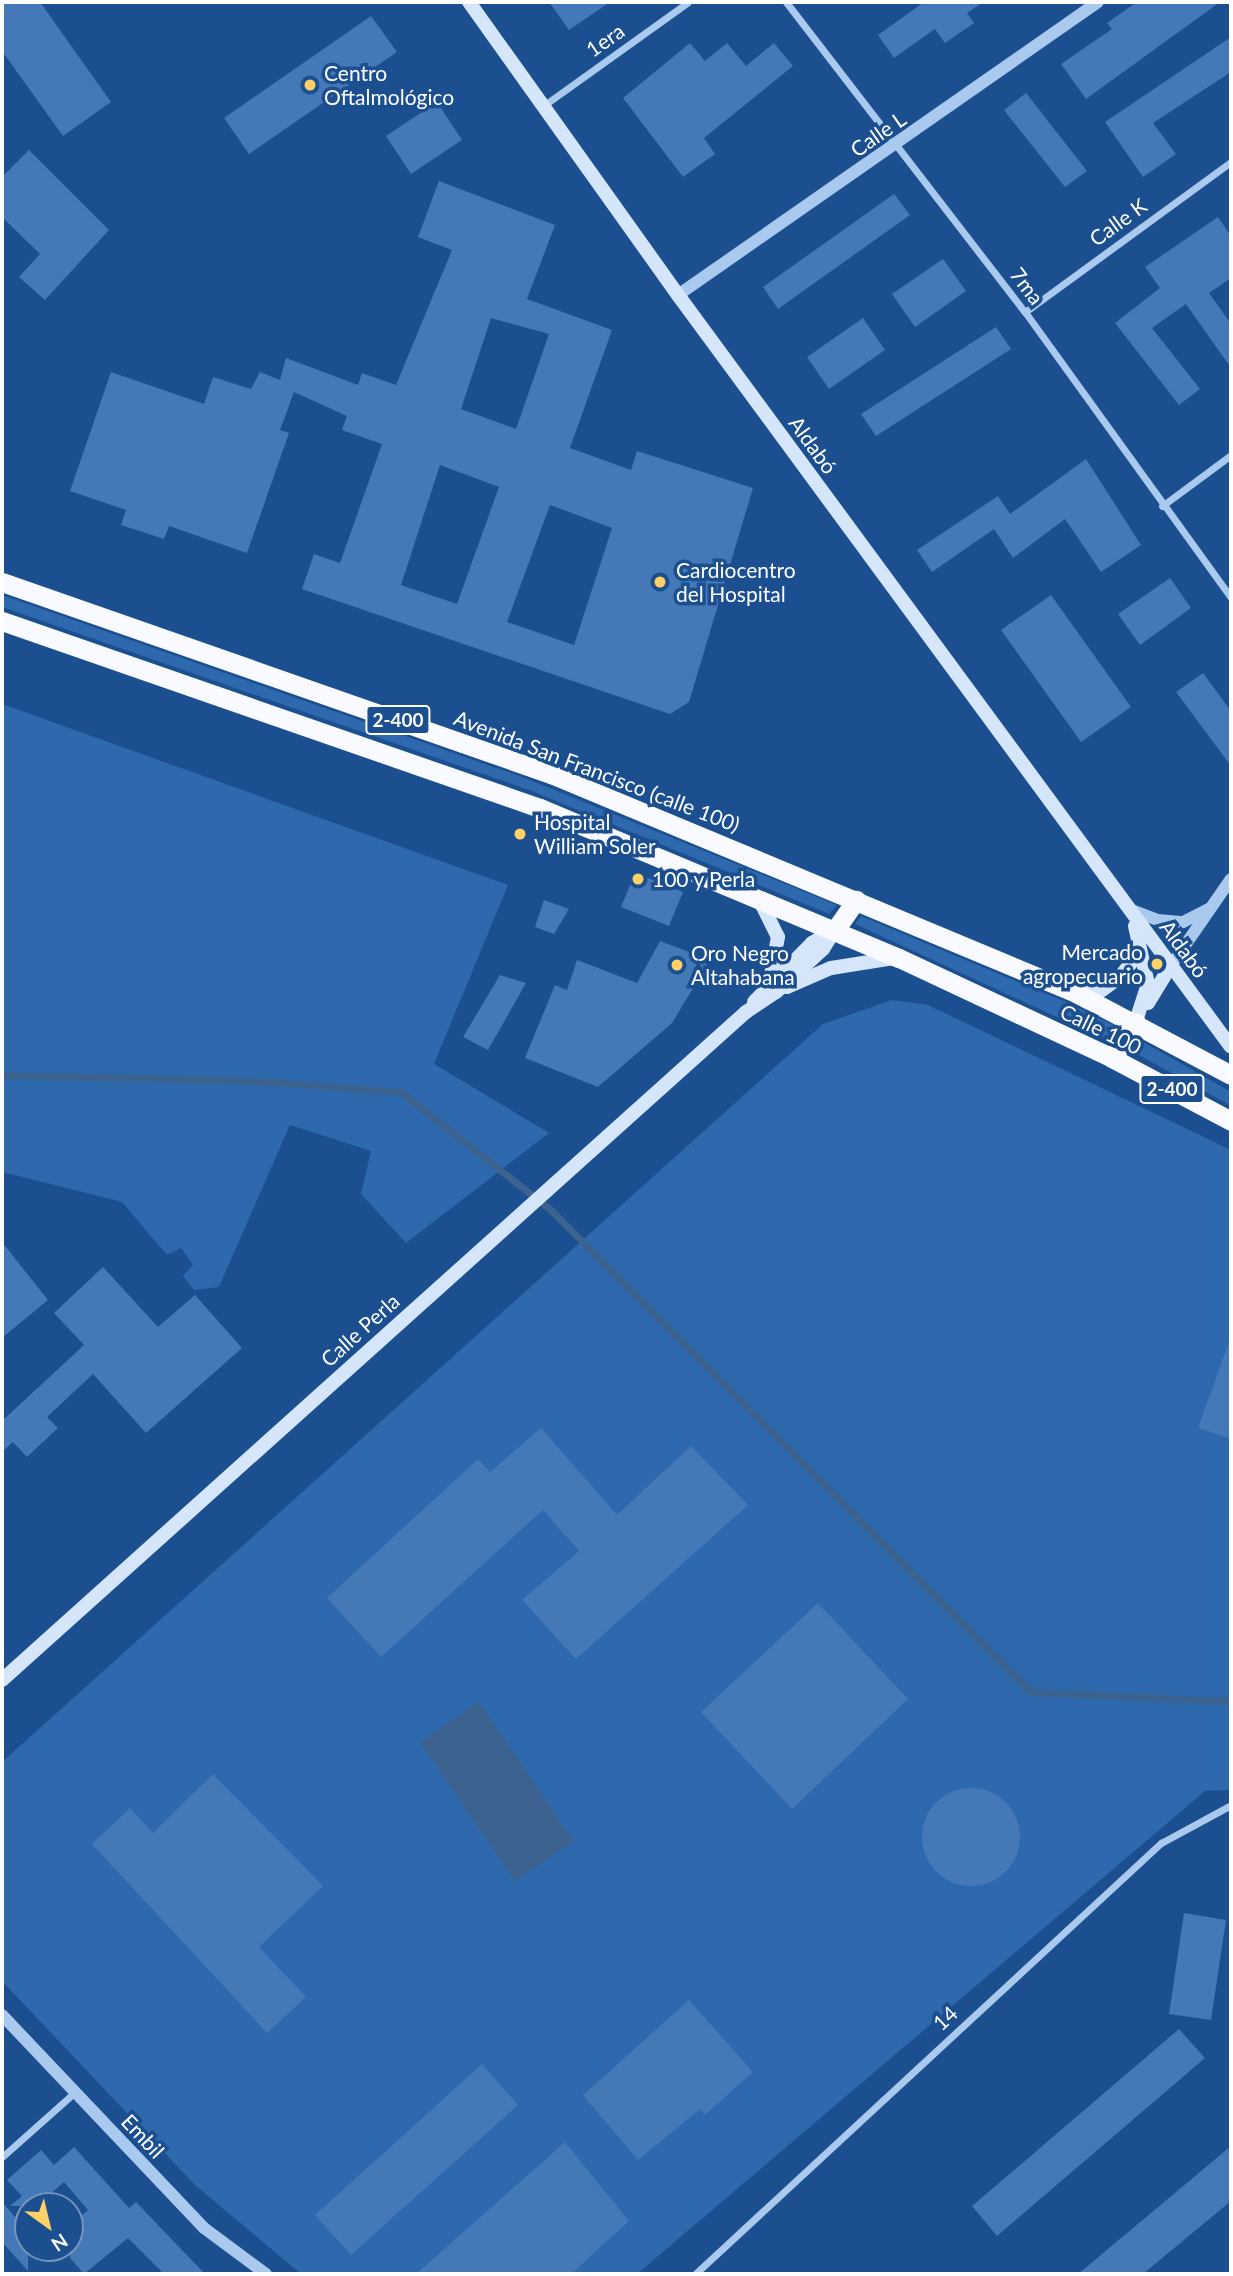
<!DOCTYPE html>
<meta charset="utf-8">
<style>
body{margin:0}
#map{position:relative;width:1233px;height:2276px;overflow:hidden;background:#1b4f8f;font-family:Lato,sans-serif}
div>[style]{position:absolute}
.green>*{inset:0;background:#2e69ad}
.water>*{inset:0;background:#3c6290}
.stream>*{height:7px;margin:-3.5px;padding:0 3.5px;transform-origin:3.5px;border-radius:3.5px;background:#3c6290}
.building>*{inset:0;background:#4478b7}
.round{border-radius:50%}
.minor>*{height:7px;margin:-3.5px;padding:0 3.5px;transform-origin:3.5px;border-radius:3.5px;background:#a9c9ee}
.tertiary>*{height:12px;margin:-6px;padding:0 6px;transform-origin:6px;border-radius:6px;background:#a9c9ee}
.secondary>*{height:14px;margin:-7px;padding:0 7px;transform-origin:7px;border-radius:7px;background:#d6e6fa}
.trunk>*{height:19px;margin:-9.5px;padding:0 9.5px;transform-origin:9.5px;border-radius:9.5px;background:#f8faff}
.dots>*{width:19px;height:19px;translate:-50% -50%;box-sizing:border-box;border:4px solid #1b4f8f;border-radius:50%}
span{translate:-50% -50%;white-space:nowrap;text-align:center;line-height:1.15;-webkit-text-stroke:7px #1b4f8f;paint-order:stroke}
.shield-label span{padding:2px 5px;background:#1b4f8f;border:2px solid;border-radius:5px;-webkit-text-stroke-width:0}
.shield-label{font-size:19px;color:#fff;font-weight:700}
.street-label{font-size:21px;color:#fff}
.poi-label{font-size:21px;color:#fff}
.left{translate:0 -50%;text-align:left}
.right{translate:-100% -50%;text-align:right}
.frame{position:absolute;inset:0;border:4px solid #fff;pointer-events:none}
.north{position:absolute;left:14px;top:2192px;width:70px;height:70px;box-sizing:border-box;background:#1b4f8f;border:2px solid #7695bc;border-radius:50%;rotate:146deg;font-size:19px;font-weight:700;line-height:28px;text-align:center;color:#fff}
.north::after{content:'';display:block;margin:auto;width:24px;height:32px;background:#ffd166;clip-path:polygon(50% 0,100% 100%,50% 72%,0 100%)}
</style>
<div id="map">
<div class="green">
<i style="clip-path:polygon(2px 595px,525px 778px,837px 905px,829px 914px,532px 791px,2px 607px)"></i>
<i style="clip-path:polygon(2px 704px,508px 885px,434px 1064px,549px 1133px,406px 1243px,361px 1194px,371px 1151px,290px 1125px,219px 1287px,194px 1290px,183px 1276px,193px 1265px,181px 1248px,167px 1255px,122px 1202px,2px 1172px)"></i>
<i style="clip-path:polygon(861px 916px,1073px 1005px,1121px 1029px,1113px 1042px,1061px 1019px,855px 924px)"></i>
<i style="clip-path:polygon(892px 1000px,928px 1005px,1231px 1150px,1231px 1790px,1205px 1791px,637px 2274px,301px 2274px,195px 2185px,2px 1981px,2px 1762px,823px 1024px)"></i>
<i style="clip-path:polygon(1136px 1038px,1231px 1092px,1231px 1106px,1128px 1049px)"></i>
</div>
<div class="water">
<i style="clip-path:polygon(479px 1702px,574px 1841px,515px 1881px,420px 1742px)"></i>
</div>
<div class="stream">
<i style="left:2px;top:1075px;width:256px;rotate:1.3deg"></i>
<i style="left:258px;top:1081px;width:143px;rotate:4.4deg"></i>
<i style="left:401px;top:1092px;width:191px;rotate:38.2deg"></i>
<i style="left:551px;top:1210px;width:680px;rotate:45.12deg"></i>
<i style="left:1031px;top:1692px;width:200px;rotate:2.6deg"></i>
</div>
<div class="building">
<i style="clip-path:polygon(2px 2px,40px 2px,111px 102px,63px 136px,2px 51px)"></i>
<i style="clip-path:polygon(549px 2px,610px 2px,569px 30px)"></i>
<i style="clip-path:polygon(924px 2px,983px 2px,967px 13px,974px 23px,945px 43px,935px 29px,894px 58px,878px 35px)"></i>
<i style="clip-path:polygon(1137px 2px,1220px 2px,1086px 99px,1061px 64px,1112px 29px,1107px 23px)"></i>
<i style="clip-path:polygon(371px 16px,397px 52px,249px 154px,224px 118px)"></i>
<i style="clip-path:polygon(1231px 37px,1231px 72px,1153px 123px,1176px 154px,1143px 177px,1105px 122px)"></i>
<i style="clip-path:polygon(690px 43px,705px 61px,727px 43px,746px 66px,774px 43px,793px 66px,704px 138px,715px 154px,683px 177px,623px 98px)"></i>
<i style="clip-path:polygon(1026px 93px,1087px 171px,1065px 187px,1004px 110px)"></i>
<i style="clip-path:polygon(437px 102px,462px 140px,411px 174px,386px 136px)"></i>
<i style="clip-path:polygon(29px 150px,109px 230px,45px 300px,19px 277px,40px 254px,2px 217px,2px 177px)"></i>
<i style="clip-path:polygon(evenodd,439px 181px,555px 225px,527px 299px,612px 330px,570px 448px,631px 470px,637px 451px,753px 488px,689px 702px,670px 714px,302px 589px,314px 554px,340px 563px,382px 444px,342px 430px,347px 416px,294px 392px,280px 430px,289px 433px,247px 553px,169px 526px,164px 539px,121px 525px,126px 510px,70px 491px,111px 372px,204px 404px,213px 377px,251px 389px,260px 372px,280px 380px,286px 358px,358px 385px,362px 373px,396px 385px,452px 250px,418px 237px,439px 181px,491px 318px,549px 334px,516px 429px,461px 409px,491px 318px,439px 181px,440px 465px,499px 487px,457px 604px,401px 585px,440px 465px,439px 181px,550px 505px,612px 528px,574px 645px,507px 622px,550px 505px)"></i>
<i style="clip-path:polygon(894px 194px,910px 215px,778px 309px,763px 287px)"></i>
<i style="clip-path:polygon(1218px 217px,1231px 236px,1231px 278px,1209px 293px,1231px 324px,1231px 368px,1186px 304px,1152px 328px,1200px 389px,1179px 405px,1115px 323px,1160px 288px,1145px 267px)"></i>
<i style="clip-path:polygon(943px 259px,966px 291px,915px 327px,892px 294px)"></i>
<i style="clip-path:polygon(863px 318px,885px 350px,829px 389px,807px 357px)"></i>
<i style="clip-path:polygon(996px 327px,1011px 349px,876px 436px,861px 414px)"></i>
<i style="clip-path:polygon(1086px 459px,1141px 545px,1101px 572px,1065px 519px,1013px 558px,994px 529px,932px 572px,917px 550px,998px 496px,1010px 514px)"></i>
<i style="clip-path:polygon(1170px 578px,1191px 608px,1140px 645px,1118px 614px)"></i>
<i style="clip-path:polygon(1051px 595px,1131px 707px,1081px 742px,1001px 630px)"></i>
<i style="clip-path:polygon(1203px 673px,1231px 711px,1231px 766px,1176px 692px)"></i>
<i style="clip-path:polygon(635px 873px,683px 892px,669px 926px,621px 907px)"></i>
<i style="clip-path:polygon(544px 900px,569px 909px,554px 934px,535px 927px)"></i>
<i style="clip-path:polygon(660px 941px,710px 960px,672px 1023px,598px 1087px,525px 1058px,555px 985px,567px 990px,577px 960px,637px 983px)"></i>
<i style="clip-path:polygon(500px 975px,526px 983px,488px 1050px,463px 1037px)"></i>
<i style="clip-path:polygon(2px 1242px,48px 1300px,2px 1338px)"></i>
<i style="clip-path:polygon(103px 1267px,158px 1327px,195px 1295px,242px 1348px,146px 1433px,93px 1374px,47px 1417px,58px 1428px,27px 1457px,13px 1442px,2px 1452px,2px 1421px,84px 1345px,54px 1313px)"></i>
<i style="clip-path:polygon(1229px 1342px,1231px 1342px,1231px 1439px,1198px 1428px)"></i>
<i style="clip-path:polygon(541px 1428px,617px 1515px,691px 1446px,748px 1505px,576px 1659px,522px 1600px,579px 1551px,543px 1510px,381px 1657px,327px 1598px,478px 1459px,490px 1472px)"></i>
<i style="clip-path:polygon(818px 1603px,908px 1699px,792px 1809px,701px 1712px)"></i>
<i style="clip-path:polygon(213px 1774px,323px 1886px,259px 1947px,306px 1997px,267px 2033px,92px 1844px,130px 1808px,153px 1833px)"></i>
<i class="round" style="left:922px;top:1788px;width:98px;height:98px"></i>
<i style="clip-path:polygon(1184px 1913px,1226px 1920px,1211px 2020px,1169px 2014px)"></i>
<i style="clip-path:polygon(689px 2000px,753px 2072px,705px 2115px,700px 2109px,638px 2160px,583px 2095px)"></i>
<i style="clip-path:polygon(1179px 2029px,1205px 2058px,997px 2236px,972px 2206px)"></i>
<i style="clip-path:polygon(482px 2064px,518px 2105px,351px 2255px,315px 2215px)"></i>
<i style="clip-path:polygon(565px 2142px,629px 2221px,571px 2274px,416px 2274px)"></i>
<i style="clip-path:polygon(1231px 2146px,1231px 2201px,1143px 2274px,1078px 2274px)"></i>
<i style="clip-path:polygon(74px 2147px,129px 2208px,136px 2202px,205px 2274px,164px 2274px,128px 2238px,84px 2274px,70px 2258px,70px 2226px,88px 2210px,64px 2182px,37px 2206px,10px 2206px,22px 2196px,7px 2180px,41px 2150px,54px 2165px)"></i>
<i style="clip-path:polygon(2px 2202px,28px 2232px,28px 2271px,2px 2242px)"></i>
</div>
<div class="minor">
<i style="left:786px;top:2px;width:391px;rotate:52.4deg"></i>
<i style="left:1025px;top:312px;width:352px;rotate:54.2deg"></i>
<i style="left:543px;top:106px;width:178px;rotate:-35.6deg"></i>
<i style="left:1025px;top:312px;width:255px;rotate:-36.1deg"></i>
<i style="left:1162px;top:506px;width:86px;rotate:-36.5deg"></i>
<i style="left:2px;top:2157px;width:98px;rotate:-41.7deg"></i>
<i style="left:695px;top:2274px;width:635px;rotate:-42.77deg"></i>
<i style="left:1161px;top:1843px;width:80px;rotate:-28.5deg"></i>
</div>
<div class="tertiary">
<i style="left:678px;top:295px;width:512px;rotate:-34.9deg"></i>
<i style="left:1129px;top:909px;width:31px;rotate:21deg"></i>
<i style="left:1158px;top:920px;width:25px;rotate:5deg"></i>
<i style="left:1183px;top:922px;width:29px;rotate:-27deg"></i>
<i style="left:1170px;top:967px;width:107px;rotate:-55.3deg"></i>
<i style="left:2px;top:2015px;width:294px;rotate:46.5deg"></i>
<i style="left:204px;top:2228px;width:77px;rotate:36.6deg"></i>
</div>
<div class="secondary">
<i style="left:469px;top:2px;width:360px;rotate:54.5deg"></i>
<i style="left:678px;top:295px;width:933px;rotate:53.67deg"></i>
<i style="left:760px;top:901px;width:40px;rotate:63.4deg"></i>
<i style="left:778px;top:937px;width:45px;rotate:100.3deg"></i>
<i style="left:1135px;top:926px;width:59px;rotate:77.4deg"></i>
<i style="left:1148px;top:984px;width:40px;rotate:108deg"></i>
<i style="left:787px;top:987px;width:48px;rotate:-23.4deg"></i>
<i style="left:831px;top:968px;width:65px;rotate:-8.9deg"></i>
<i style="left:1076px;top:993px;width:26px;rotate:-7deg"></i>
<i style="left:1102px;top:990px;width:22px;rotate:-36deg"></i>
<i style="left:1120px;top:977px;width:23px;rotate:-52deg"></i>
<i style="left:1134px;top:959px;width:20px;rotate:-72deg"></i>
<i style="left:754px;top:1002px;width:83px;rotate:-45.5deg"></i>
<i style="left:812px;top:943px;width:26px;rotate:-31deg"></i>
<i style="left:1148px;top:1003px;width:42px;rotate:-58.6deg"></i>
<i style="left:2px;top:1680px;width:1000px;rotate:-41.92deg"></i>
<i style="left:746px;top:1012px;width:36px;rotate:-34deg"></i>
<i style="left:776px;top:992px;width:64px;rotate:-42.5deg"></i>
<i style="left:823px;top:949px;width:22px;rotate:-58deg"></i>
</div>
<div class="trunk">
<i style="left:2px;top:582px;width:582px;rotate:19.28deg"></i>
<i style="left:551px;top:774px;width:569px;rotate:22.64deg"></i>
<i style="left:1076px;top:993px;width:175px;rotate:27.9deg"></i>
<i style="left:2px;top:621px;width:570px;rotate:19.17deg"></i>
<i style="left:540px;top:808px;width:389px;rotate:22.7deg"></i>
<i style="left:899px;top:958px;width:235px;rotate:25.1deg"></i>
<i style="left:1112px;top:1058px;width:135px;rotate:27.9deg"></i>
<i style="left:835px;top:930px;width:37px;rotate:-55deg"></i>
<i style="left:1112px;top:1058px;width:43px;rotate:-56.3deg"></i>
</div>
<div class="dots">
<i style="left:310px;top:85px;background:#ffd166"></i>
<i style="left:660px;top:582px;background:#ffd166"></i>
<i style="left:520px;top:834px;background:#ffd166"></i>
<i style="left:638px;top:879px;background:#ffd166"></i>
<i style="left:1157px;top:964px;background:#ffd166"></i>
<i style="left:677px;top:965px;background:#ffd166"></i>
</div>
<div class="shield-label">
<span style="left:398px;top:720px">2-400</span>
<span style="left:1172px;top:1089px">2-400</span>
</div>
<div class="street-label">
<span style="left:605px;top:40px;rotate:-35deg">1era</span>
<span style="left:878px;top:134px;rotate:-35deg">Calle L</span>
<span style="left:1118px;top:222px;rotate:-36deg">Calle K</span>
<span style="left:1027px;top:286px;rotate:53deg">7ma</span>
<span style="left:813px;top:445px;rotate:54deg">Aldabó</span>
<span style="left:597px;top:771px;rotate:21deg">Avenida San Francisco (calle 100)</span>
<span style="left:1184px;top:949px;rotate:54deg">Aldabó</span>
<span style="left:1101px;top:1029px;rotate:26deg">Calle 100</span>
<span style="left:360px;top:1330px;rotate:-42deg">Calle Perla</span>
<span style="left:945px;top:2018px;rotate:-43deg">14</span>
<span style="left:143px;top:2136px;rotate:47deg">Embil</span>
</div>
<div class="poi-label">
<span class="left" style="left:324px;top:85px">Centro<br>Oftalmológico</span>
<span class="left" style="left:676px;top:582px">Cardiocentro<br>del Hospital</span>
<span class="left" style="left:534px;top:834px">Hospital<br>William Soler</span>
<span class="left" style="left:652px;top:879px">100 y Perla</span>
<span class="right" style="left:1143px;top:964px">Mercado<br>agropecuario</span>
<span class="left" style="left:691px;top:965px">Oro Negro<br>Altahabana</span>
</div>
<div class="frame"></div>
<div class="north">N</div>
</div>
